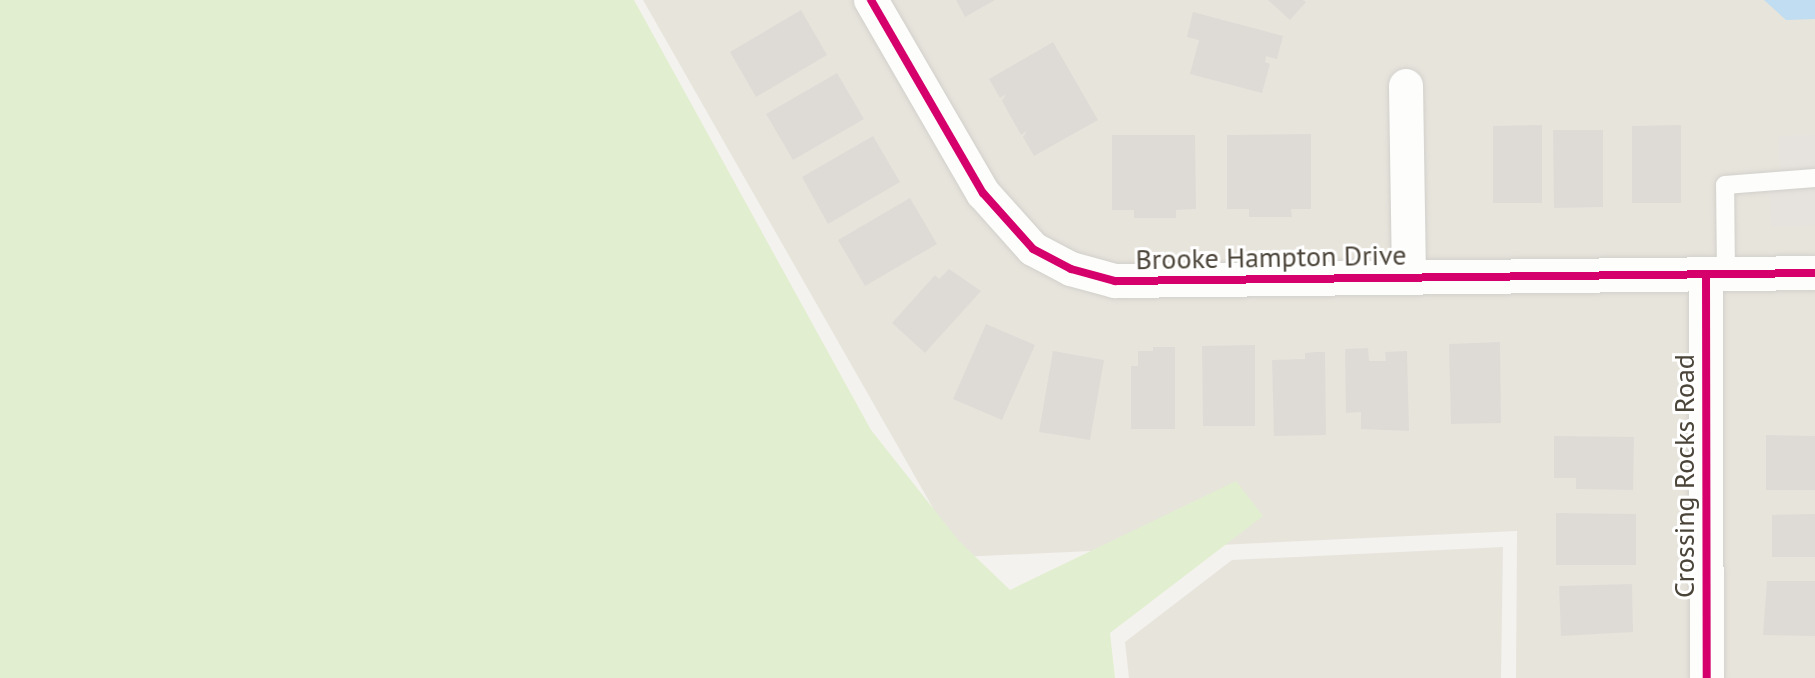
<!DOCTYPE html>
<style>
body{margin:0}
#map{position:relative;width:1815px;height:678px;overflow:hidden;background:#f4f2ee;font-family:"PT Sans",sans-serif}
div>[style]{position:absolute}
.residential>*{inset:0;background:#e7e4dc}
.green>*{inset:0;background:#e1eecf}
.parking>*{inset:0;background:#e6e3df}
.water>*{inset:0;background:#c0ddf1}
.building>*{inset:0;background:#dedbd6}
.roads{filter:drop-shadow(0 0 2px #d2d0cb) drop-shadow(0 0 2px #d2d0cb)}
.service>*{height:18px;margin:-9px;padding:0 9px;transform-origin:9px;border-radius:9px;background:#fdfdfc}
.minor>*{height:34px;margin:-17px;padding:0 17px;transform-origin:17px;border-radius:17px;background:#fdfdfc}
.cycleway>*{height:8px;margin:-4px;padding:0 4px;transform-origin:4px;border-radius:4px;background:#d6006c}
span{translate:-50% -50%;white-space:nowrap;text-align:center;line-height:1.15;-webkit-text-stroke:6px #fff;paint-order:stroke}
.street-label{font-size:28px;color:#4b4439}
</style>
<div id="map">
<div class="residential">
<i style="clip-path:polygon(643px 0,1815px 0,1815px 678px,1516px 678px,1517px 531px,961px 557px)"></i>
<i style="clip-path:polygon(1503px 547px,1501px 678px,1129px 678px,1125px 642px,1232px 560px)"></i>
</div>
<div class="green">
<i style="clip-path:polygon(0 0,634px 0,871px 430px,959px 541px,1010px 590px,1236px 481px,1263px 516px,1110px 633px,1115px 678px,0 678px)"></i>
</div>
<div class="parking">
<i style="clip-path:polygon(1815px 135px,1815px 225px,1771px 227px,1769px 182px,1781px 180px,1778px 136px)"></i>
</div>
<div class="water">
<i style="clip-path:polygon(1764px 0,1815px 0,1815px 19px,1786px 20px)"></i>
</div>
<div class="building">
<i style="clip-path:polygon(956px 0,995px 0,965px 17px)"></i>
<i style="clip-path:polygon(1268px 0,1303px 0,1306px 2px,1290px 20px)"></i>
<i style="clip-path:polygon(801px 10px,827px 55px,756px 97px,730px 52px)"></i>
<i style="clip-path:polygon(1193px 12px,1283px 36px,1277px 59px,1266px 56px,1265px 62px,1270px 64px,1262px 93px,1190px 74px,1199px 40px,1187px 37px)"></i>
<i style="clip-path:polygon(1053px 42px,1098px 120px,1034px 156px,1023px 137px,1027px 131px,1021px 135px,1002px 101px,1006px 94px,1000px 98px,989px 79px)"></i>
<i style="clip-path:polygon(837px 73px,864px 119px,793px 160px,766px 114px)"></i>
<i style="clip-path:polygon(1542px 125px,1542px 203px,1493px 203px,1493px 126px)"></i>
<i style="clip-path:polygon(1681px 125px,1681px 203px,1632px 203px,1632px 126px)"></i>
<i style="clip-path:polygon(1553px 130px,1603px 130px,1603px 207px,1554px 208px)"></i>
<i style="clip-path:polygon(1311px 134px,1311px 209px,1291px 209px,1292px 217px,1249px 217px,1249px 209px,1227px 209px,1227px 135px)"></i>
<i style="clip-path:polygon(1112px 135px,1195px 135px,1196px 209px,1176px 210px,1176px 218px,1134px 218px,1134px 210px,1112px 210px)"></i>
<i style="clip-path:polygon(873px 136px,900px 182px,828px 224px,802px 177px)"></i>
<i style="clip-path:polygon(910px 198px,937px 244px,865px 286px,838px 240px)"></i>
<i style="clip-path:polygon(949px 269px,981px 291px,925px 353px,892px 323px,935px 275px,939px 279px)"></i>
<i style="clip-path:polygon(986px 324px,1035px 345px,1002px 420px,953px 399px)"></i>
<i style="clip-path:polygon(1500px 342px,1501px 423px,1451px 424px,1449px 344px)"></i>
<i style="clip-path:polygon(1255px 345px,1255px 426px,1203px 426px,1202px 346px)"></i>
<i style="clip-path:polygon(1153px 347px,1175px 347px,1175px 429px,1131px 429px,1131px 366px,1138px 366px,1138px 351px,1153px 351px)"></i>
<i style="clip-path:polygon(1368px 348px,1369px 361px,1386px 361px,1385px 352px,1407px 351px,1409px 431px,1361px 429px,1361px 412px,1346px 413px,1345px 349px)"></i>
<i style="clip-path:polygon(1053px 351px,1104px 360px,1090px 440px,1039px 432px)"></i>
<i style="clip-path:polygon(1315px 352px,1325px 352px,1326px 435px,1274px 436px,1272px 360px,1305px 359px,1305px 353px)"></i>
<i style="clip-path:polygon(1766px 435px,1815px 436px,1815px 490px,1766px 490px)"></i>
<i style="clip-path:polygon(1554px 436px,1634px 437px,1633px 490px,1576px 489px,1576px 478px,1554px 478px)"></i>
<i style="clip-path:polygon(1556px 513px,1636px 514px,1636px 565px,1556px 565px)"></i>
<i style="clip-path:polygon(1815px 514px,1815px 557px,1772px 557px,1772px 515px)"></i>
<i style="clip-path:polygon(1767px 581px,1815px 581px,1815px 636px,1763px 635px)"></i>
<i style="clip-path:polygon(1632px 584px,1633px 632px,1561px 636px,1559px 586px)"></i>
</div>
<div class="roads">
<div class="service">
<i style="left:1726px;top:274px;width:89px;rotate:-90.6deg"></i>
<i style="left:1725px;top:185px;width:90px;rotate:-4.4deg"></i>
</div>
<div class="minor">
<i style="left:871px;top:0;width:223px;rotate:59.9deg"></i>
<i style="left:983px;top:193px;width:75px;rotate:48.2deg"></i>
<i style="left:1033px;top:249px;width:43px;rotate:27.8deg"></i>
<i style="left:1071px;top:269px;width:46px;rotate:15.3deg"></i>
<i style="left:1115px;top:281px;width:700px;rotate:-0.65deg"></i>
<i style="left:1406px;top:86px;width:191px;rotate:89.1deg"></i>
<i style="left:1706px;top:275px;width:403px;rotate:89.9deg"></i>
</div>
</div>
<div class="cycleway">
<i style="left:871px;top:0;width:223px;rotate:59.9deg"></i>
<i style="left:983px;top:193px;width:75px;rotate:48.2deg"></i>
<i style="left:1033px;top:249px;width:43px;rotate:27.8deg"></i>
<i style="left:1071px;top:269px;width:46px;rotate:15.3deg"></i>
<i style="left:1115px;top:281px;width:700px;rotate:-0.65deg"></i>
<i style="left:1706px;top:275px;width:403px;rotate:89.9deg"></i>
</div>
<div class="street-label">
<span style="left:1271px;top:257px;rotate:-1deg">Brooke Hampton Drive</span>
<span style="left:1684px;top:476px;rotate:-90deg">Crossing Rocks Road</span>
</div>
</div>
